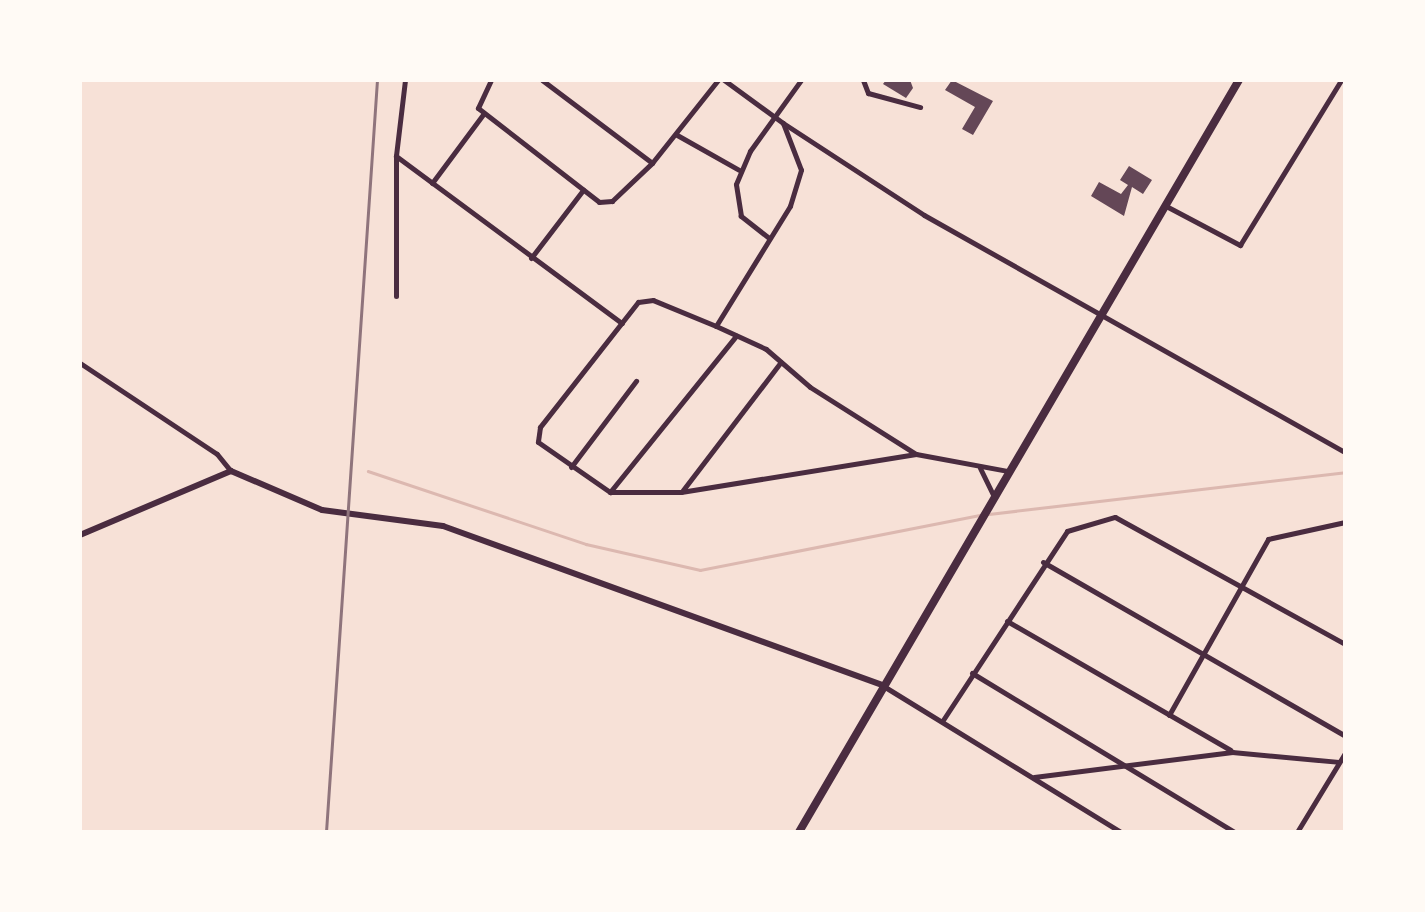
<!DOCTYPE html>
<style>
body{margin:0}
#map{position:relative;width:1425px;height:912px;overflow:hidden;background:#f7e1d7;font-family:Helvetica,sans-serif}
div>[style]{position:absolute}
.stream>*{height:2.5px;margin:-1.25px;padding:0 1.25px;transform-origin:1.25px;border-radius:1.25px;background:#dcb8b0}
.building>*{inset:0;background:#644757}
.minor>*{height:5px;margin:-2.5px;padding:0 2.5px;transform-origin:2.5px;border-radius:2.5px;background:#4a2c40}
.secondary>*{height:6px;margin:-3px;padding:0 3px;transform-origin:3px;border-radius:3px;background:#4a2c40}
.primary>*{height:8px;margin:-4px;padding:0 4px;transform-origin:4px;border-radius:4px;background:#4a2c40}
.rail>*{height:2.5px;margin:-1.25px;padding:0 1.25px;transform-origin:1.25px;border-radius:1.25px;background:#8f747c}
span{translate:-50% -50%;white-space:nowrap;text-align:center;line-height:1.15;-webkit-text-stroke:9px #fffaf5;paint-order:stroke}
.frame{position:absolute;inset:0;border:82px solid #fffaf5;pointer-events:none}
</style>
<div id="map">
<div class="stream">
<i style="left:368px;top:471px;width:230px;rotate:18.5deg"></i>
<i style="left:586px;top:544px;width:117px;rotate:12.8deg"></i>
<i style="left:700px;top:570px;width:286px;rotate:-11.1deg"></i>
<i style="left:989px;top:514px;width:358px;rotate:-6.7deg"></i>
</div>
<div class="building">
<i style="clip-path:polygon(886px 80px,910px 80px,913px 88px,906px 98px,883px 84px)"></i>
<i style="clip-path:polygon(952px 80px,993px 101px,973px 135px,962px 129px,975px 107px,945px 90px)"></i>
<i style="clip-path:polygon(1129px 166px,1152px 180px,1143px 194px,1132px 187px,1124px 216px,1091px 196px,1099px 182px,1121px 194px,1128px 185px,1120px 180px)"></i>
</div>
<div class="minor">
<i style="left:405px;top:80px;width:77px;rotate:96.8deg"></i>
<i style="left:396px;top:156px;width:281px;rotate:36.5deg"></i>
<i style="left:491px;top:80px;width:31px;rotate:115deg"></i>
<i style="left:478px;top:108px;width:153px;rotate:37.8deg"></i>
<i style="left:599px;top:202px;width:13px;rotate:-4deg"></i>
<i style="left:612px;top:201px;width:55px;rotate:-43.5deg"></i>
<i style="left:542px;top:80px;width:138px;rotate:37deg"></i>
<i style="left:652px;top:163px;width:106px;rotate:-51.5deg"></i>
<i style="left:724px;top:80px;width:73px;rotate:36.1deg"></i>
<i style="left:783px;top:123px;width:50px;rotate:69deg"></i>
<i style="left:801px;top:170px;width:38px;rotate:107deg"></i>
<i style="left:790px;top:206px;width:141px;rotate:121.7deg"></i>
<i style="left:716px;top:326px;width:55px;rotate:24.7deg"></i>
<i style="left:766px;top:349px;width:58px;rotate:40.8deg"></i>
<i style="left:810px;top:387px;width:125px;rotate:32.3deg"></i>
<i style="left:916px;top:454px;width:94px;rotate:10.5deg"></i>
<i style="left:863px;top:80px;width:14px;rotate:69deg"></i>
<i style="left:868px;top:93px;width:54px;rotate:15.1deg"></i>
<i style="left:783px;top:123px;width:168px;rotate:33.1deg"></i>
<i style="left:924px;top:215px;width:483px;rotate:29.4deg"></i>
<i style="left:677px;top:135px;width:71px;rotate:29.4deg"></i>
<i style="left:432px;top:183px;width:87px;rotate:-53.4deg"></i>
<i style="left:1166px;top:206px;width:84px;rotate:27.8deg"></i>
<i style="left:1240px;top:245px;width:193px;rotate:-58.5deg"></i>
<i style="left:769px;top:238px;width:36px;rotate:-142deg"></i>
<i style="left:741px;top:216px;width:32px;rotate:-99deg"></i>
<i style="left:736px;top:184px;width:36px;rotate:-67deg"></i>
<i style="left:750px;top:151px;width:87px;rotate:-54.3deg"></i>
<i style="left:531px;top:258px;width:86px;rotate:-52.6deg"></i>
<i style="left:396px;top:296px;width:140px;rotate:-90deg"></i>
<i style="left:716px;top:326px;width:68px;rotate:-157.6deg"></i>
<i style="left:653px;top:300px;width:15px;rotate:172deg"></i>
<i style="left:638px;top:302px;width:159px;rotate:128.1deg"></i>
<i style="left:540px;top:427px;width:15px;rotate:98deg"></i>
<i style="left:538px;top:442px;width:88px;rotate:34.8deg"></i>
<i style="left:610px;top:492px;width:71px"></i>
<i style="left:681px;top:492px;width:238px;rotate:-9.2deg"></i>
<i style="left:80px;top:363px;width:164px;rotate:33.6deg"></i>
<i style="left:217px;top:454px;width:22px;rotate:51deg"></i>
<i style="left:571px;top:467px;width:108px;rotate:-52.9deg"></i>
<i style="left:980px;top:468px;width:32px;rotate:64deg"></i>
<i style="left:683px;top:490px;width:161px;rotate:-52.6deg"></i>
<i style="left:610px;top:492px;width:201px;rotate:-51.1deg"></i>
<i style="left:1043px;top:562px;width:349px;rotate:29.9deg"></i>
<i style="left:1007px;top:621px;width:258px;rotate:30deg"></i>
<i style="left:972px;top:673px;width:307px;rotate:31.2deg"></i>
<i style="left:885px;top:687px;width:277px;rotate:31.6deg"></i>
<i style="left:1169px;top:715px;width:202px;rotate:-60.6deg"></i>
<i style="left:1268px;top:539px;width:79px;rotate:-12.4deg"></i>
<i style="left:943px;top:720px;width:226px;rotate:-56.7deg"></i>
<i style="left:1067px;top:531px;width:50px;rotate:-16.3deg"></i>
<i style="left:1115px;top:517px;width:263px;rotate:28.9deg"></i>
<i style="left:1034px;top:777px;width:200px;rotate:-7.2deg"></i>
<i style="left:1232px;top:752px;width:107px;rotate:5.3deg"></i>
<i style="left:1297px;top:832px;width:92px;rotate:-58.7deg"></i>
</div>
<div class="secondary">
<i style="left:80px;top:535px;width:164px;rotate:-23deg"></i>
<i style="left:231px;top:471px;width:99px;rotate:23.2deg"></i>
<i style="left:322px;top:510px;width:122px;rotate:7.5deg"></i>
<i style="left:443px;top:526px;width:469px;rotate:19.9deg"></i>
</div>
<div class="primary">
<i style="left:799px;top:832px;width:871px;rotate:-59.67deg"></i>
</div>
<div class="rail">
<i style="left:326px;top:832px;width:754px;rotate:-86.12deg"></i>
</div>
<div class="frame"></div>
</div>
